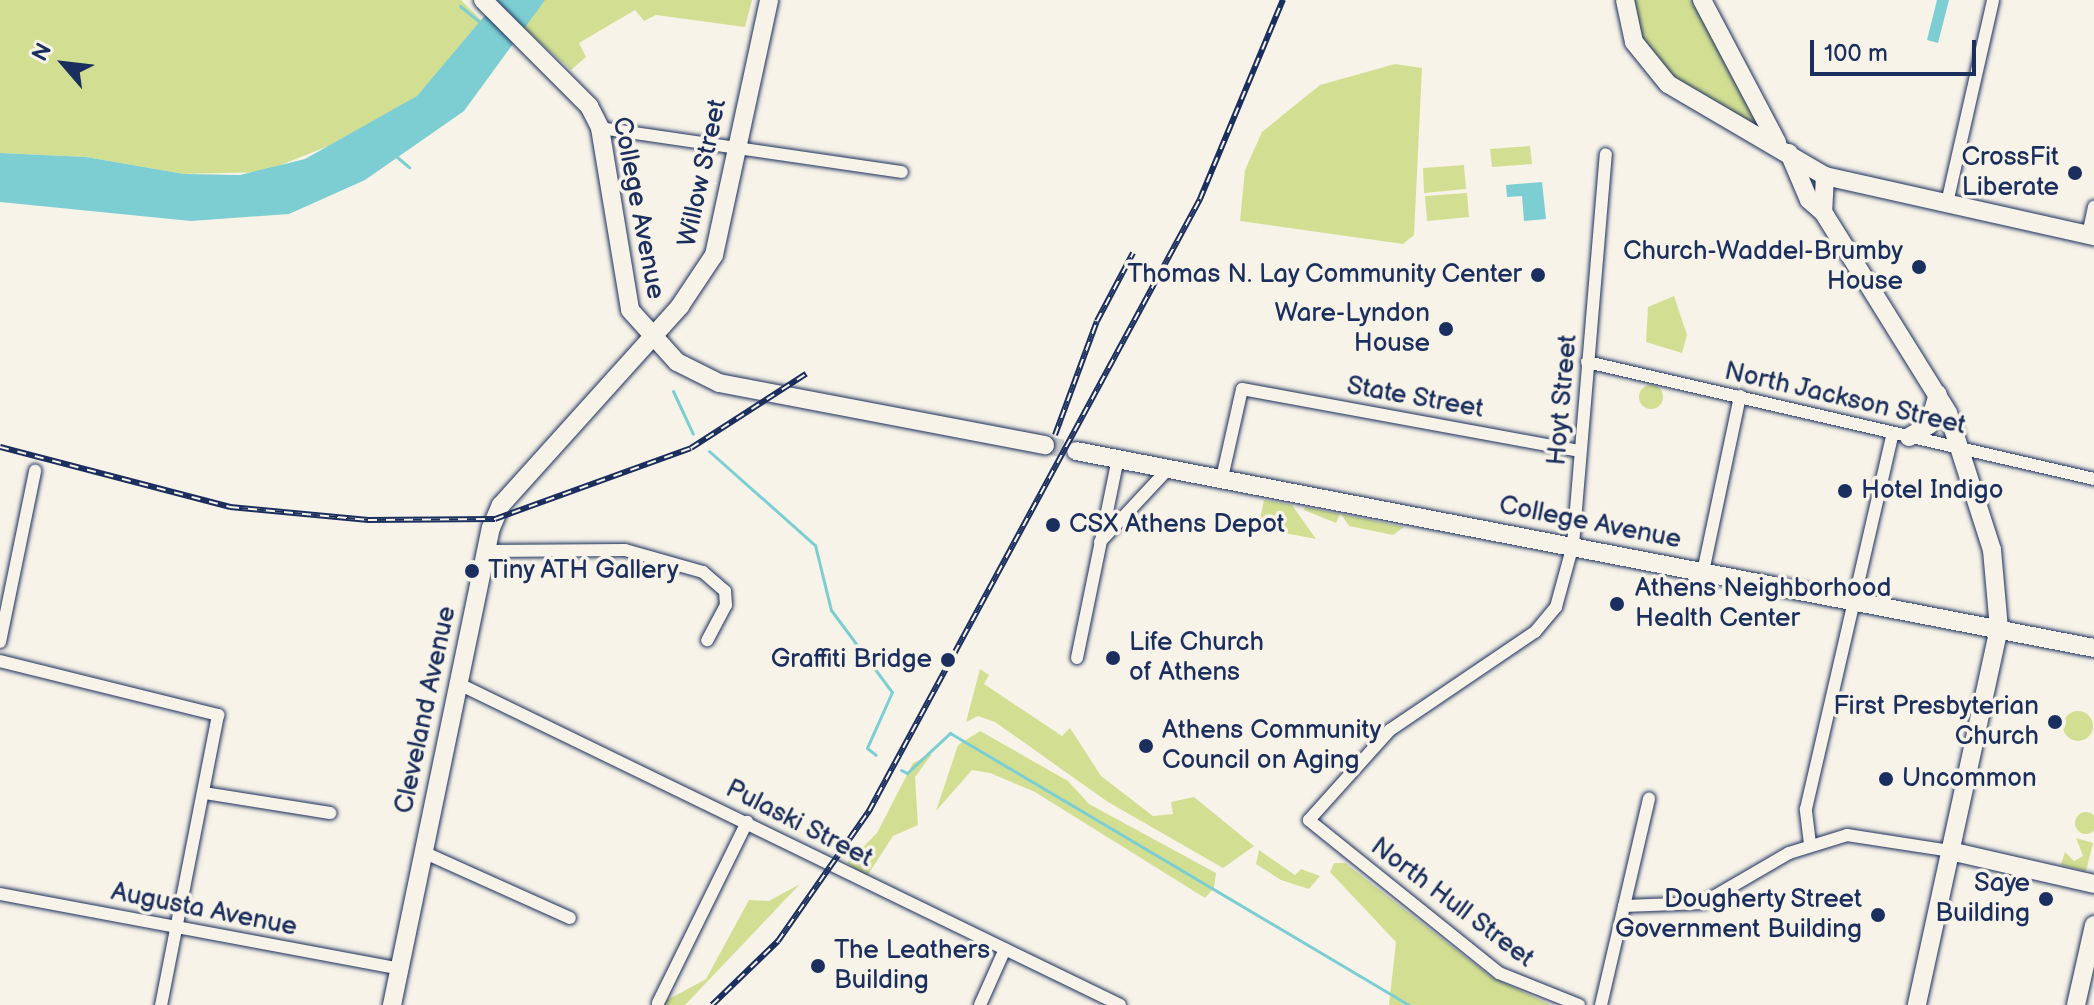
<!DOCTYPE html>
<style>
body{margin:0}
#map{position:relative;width:2094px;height:1005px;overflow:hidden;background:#f7f3e8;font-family:"Balsamiq Sans",sans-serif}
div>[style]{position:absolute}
.green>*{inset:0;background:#d2df93}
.round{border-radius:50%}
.water>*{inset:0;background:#7cced3}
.stream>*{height:3px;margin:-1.5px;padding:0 1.5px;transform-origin:1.5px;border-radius:1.5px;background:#7cced3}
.secondary-tunnel>*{height:18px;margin-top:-9px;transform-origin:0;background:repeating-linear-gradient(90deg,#cbcccc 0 18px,transparent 0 27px)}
.roads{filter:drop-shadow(0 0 2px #1b2f5e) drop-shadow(0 0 2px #1b2f5e)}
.street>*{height:12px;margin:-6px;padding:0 6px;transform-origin:6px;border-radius:6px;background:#f7f3e8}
.secondary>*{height:18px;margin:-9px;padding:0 9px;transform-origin:9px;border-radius:9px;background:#f7f3e8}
.rail>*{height:6px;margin-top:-3px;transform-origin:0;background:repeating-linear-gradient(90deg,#f7f3e8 0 9px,#1b2f5e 0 18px);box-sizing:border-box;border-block:2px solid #1b2f5e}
.dots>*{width:22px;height:22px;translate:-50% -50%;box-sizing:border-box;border:4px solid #f7f3e8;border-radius:50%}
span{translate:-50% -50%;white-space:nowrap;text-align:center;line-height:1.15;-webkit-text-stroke:7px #f7f3e8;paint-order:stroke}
.poi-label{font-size:26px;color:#1b2f5e}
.right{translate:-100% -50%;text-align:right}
.left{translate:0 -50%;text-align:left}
.street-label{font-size:26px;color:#1b2f5e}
.north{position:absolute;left:24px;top:24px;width:80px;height:80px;-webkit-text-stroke:6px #f7f3e8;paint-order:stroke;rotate:298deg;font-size:22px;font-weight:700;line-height:32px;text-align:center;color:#1b2f5e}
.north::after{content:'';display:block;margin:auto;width:28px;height:36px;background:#1b2f5e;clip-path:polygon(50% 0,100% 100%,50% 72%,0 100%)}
.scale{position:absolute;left:1810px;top:40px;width:166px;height:36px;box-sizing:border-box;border:4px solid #1b2f5e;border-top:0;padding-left:10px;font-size:24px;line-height:28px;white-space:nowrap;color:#1b2f5e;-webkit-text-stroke:6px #f7f3e8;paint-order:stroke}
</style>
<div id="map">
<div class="green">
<i style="clip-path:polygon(0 0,461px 0,483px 22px,417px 96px,346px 139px,263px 172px,184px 174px,86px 157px,0 153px)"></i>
<i style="clip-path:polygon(493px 0,752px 0,745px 27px,656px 15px,644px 21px,635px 10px,579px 43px,586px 57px,571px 70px)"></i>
<i style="clip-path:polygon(1629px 0,1698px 0,1760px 128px,1659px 70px,1639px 47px)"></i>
<i style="clip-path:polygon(1395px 64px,1422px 68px,1414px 235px,1403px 244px,1240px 221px,1245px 170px,1262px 132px,1320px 85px)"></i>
<i style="clip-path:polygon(1530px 146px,1532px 164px,1492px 167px,1490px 149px)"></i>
<i style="clip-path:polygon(1464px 165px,1466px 189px,1424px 193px,1423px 168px)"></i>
<i style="clip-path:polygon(1467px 193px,1469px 217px,1427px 221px,1425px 196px)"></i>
<i style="clip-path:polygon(1674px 296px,1687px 335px,1682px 353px,1646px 342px,1648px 307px)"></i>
<i class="round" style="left:1639px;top:385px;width:24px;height:24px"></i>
<i style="clip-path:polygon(1264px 500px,1292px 505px,1316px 539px,1258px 528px)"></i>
<i style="clip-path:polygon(1304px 510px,1305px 507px,1340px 514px,1336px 523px)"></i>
<i style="clip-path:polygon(1341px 514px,1404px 527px,1393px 535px,1349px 526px)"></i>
<i style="clip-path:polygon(980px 669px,989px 675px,984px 684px,1062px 736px,1070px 728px,1101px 776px,1153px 816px,1173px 814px,1171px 802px,1194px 797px,1254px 846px,1223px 868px,1108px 802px,995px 722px,978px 716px,966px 722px)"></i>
<i class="round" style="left:2063px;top:711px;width:30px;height:30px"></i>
<i style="clip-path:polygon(980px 731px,1068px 781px,1089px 804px,1216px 873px,1214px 888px,1205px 898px,1035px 792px,990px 773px,972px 770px,936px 811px,958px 745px)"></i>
<i style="clip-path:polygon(932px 754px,915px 777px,918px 825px,893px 836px,867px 876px,847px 863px,877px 833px,913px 763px)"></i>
<i class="round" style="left:2075px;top:812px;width:22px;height:22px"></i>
<i style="clip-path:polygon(2076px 838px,2093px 843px,2086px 871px,2061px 865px,2065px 852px,2074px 861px,2083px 856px)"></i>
<i style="clip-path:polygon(1259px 850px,1295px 875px,1301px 869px,1320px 876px,1309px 889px,1281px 880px,1256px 864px)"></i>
<i style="clip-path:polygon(1334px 863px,1345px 863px,1491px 977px,1551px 1005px,1389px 1005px,1396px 942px,1330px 872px)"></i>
<i style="clip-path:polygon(800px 884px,685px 1005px,658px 1005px,706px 979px,749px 900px,769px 901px)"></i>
</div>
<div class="water">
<i style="clip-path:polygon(498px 0,545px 0,464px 111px,365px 180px,289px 214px,191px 221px,0 202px,0 153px,86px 157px,184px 174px,240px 175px,305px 159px,417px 96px)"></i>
<i style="clip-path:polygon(1937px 0,1949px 0,1938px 43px,1927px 40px)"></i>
<i style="clip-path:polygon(1542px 182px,1546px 219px,1524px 221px,1522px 196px,1507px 197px,1506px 185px)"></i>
</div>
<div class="stream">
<i style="left:460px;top:6px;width:32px;rotate:39deg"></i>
<i style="left:397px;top:157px;width:16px;rotate:40deg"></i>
<i style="left:673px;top:391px;width:47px;rotate:65.1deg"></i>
<i style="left:709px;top:451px;width:142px;rotate:41.6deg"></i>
<i style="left:815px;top:545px;width:67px;rotate:76.2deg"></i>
<i style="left:831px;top:610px;width:102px;rotate:53.4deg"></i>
<i style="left:892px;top:692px;width:61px;rotate:114.1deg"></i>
<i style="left:867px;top:748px;width:11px;rotate:38deg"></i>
<i style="left:901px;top:770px;width:7px;rotate:27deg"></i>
<i style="left:907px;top:773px;width:59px;rotate:-42.9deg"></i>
<i style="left:950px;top:733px;width:534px;rotate:30.65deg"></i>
</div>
<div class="secondary-tunnel">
<i style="left:1045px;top:445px;width:32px;rotate:11deg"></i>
</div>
<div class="roads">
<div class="street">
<i style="left:600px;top:128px;width:305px;rotate:8.3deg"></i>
<i style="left:1947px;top:203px;width:208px;rotate:-77.2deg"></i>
<i style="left:2088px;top:235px;width:29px;rotate:-78deg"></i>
<i style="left:1587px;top:362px;width:520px;rotate:12.99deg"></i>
<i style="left:1222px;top:478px;width:91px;rotate:-77.3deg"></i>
<i style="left:1242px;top:389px;width:344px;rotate:10.4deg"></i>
<i style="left:1100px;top:542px;width:101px;rotate:-47deg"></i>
<i style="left:485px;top:551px;width:140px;rotate:-0.4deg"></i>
<i style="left:625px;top:550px;width:81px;rotate:15.8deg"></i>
<i style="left:703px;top:572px;width:29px;rotate:41deg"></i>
<i style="left:725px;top:591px;width:14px;rotate:86deg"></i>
<i style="left:726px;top:605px;width:40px;rotate:118deg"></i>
<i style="left:1703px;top:572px;width:180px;rotate:-78.1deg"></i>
<i style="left:0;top:642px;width:175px;rotate:-78.4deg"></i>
<i style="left:1077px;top:658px;width:203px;rotate:-78.4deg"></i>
<i style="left:0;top:661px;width:225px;rotate:13.9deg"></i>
<i style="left:218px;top:715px;width:296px;rotate:101.1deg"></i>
<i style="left:457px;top:683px;width:737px;rotate:25.9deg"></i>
<i style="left:205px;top:793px;width:127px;rotate:9.1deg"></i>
<i style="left:1810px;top:844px;width:35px;rotate:-97deg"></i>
<i style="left:1806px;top:809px;width:386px;rotate:-77deg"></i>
<i style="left:423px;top:852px;width:161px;rotate:24.2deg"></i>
<i style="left:0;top:894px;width:407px;rotate:10.6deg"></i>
<i style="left:1624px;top:906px;width:79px;rotate:-2.2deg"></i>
<i style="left:1703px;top:903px;width:99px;rotate:-30.2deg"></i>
<i style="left:1789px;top:853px;width:61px;rotate:-17.2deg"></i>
<i style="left:1847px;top:835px;width:104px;rotate:8.8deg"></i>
<i style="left:658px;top:1003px;width:202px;rotate:-63.8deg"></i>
<i style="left:980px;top:1005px;width:61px;rotate:-65.9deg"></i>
<i style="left:1579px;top:1005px;width:86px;rotate:-158.2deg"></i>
<i style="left:1499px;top:973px;width:244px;rotate:-141.2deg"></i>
<i style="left:1309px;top:820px;width:121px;rotate:-48deg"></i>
<i style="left:1390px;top:730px;width:175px;rotate:-34.1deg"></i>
<i style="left:1535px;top:632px;width:33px;rotate:-50deg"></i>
<i style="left:1556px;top:607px;width:64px;rotate:-74.7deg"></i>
<i style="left:1573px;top:545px;width:392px;rotate:-85.2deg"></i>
<i style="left:1601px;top:1005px;width:212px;rotate:-76.9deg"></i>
</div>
<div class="secondary">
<i style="left:483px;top:0;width:150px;rotate:45deg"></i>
<i style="left:589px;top:106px;width:25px;rotate:63deg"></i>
<i style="left:600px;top:128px;width:184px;rotate:80.6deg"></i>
<i style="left:630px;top:310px;width:70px;rotate:47.9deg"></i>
<i style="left:677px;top:362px;width:47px;rotate:26.6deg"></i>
<i style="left:719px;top:383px;width:332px;rotate:10.8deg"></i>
<i style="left:1625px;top:0;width:43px;rotate:77.9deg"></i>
<i style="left:1634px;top:42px;width:54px;rotate:51deg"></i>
<i style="left:1668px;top:84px;width:182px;rotate:30.4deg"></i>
<i style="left:1825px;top:176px;width:276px;rotate:12.6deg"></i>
<i style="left:1702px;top:0;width:161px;rotate:62.2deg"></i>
<i style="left:1789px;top:153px;width:51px;rotate:66.9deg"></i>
<i style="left:1809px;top:200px;width:18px;rotate:41deg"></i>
<i style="left:1825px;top:176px;width:36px;rotate:93deg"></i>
<i style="left:1823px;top:212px;width:237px;rotate:58.1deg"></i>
<i style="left:1948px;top:413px;width:144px;rotate:72.2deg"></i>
<i style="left:1992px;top:550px;width:78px;rotate:84.9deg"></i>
<i style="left:1999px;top:628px;width:386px;rotate:102.3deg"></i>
<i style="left:1909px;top:437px;width:23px;rotate:-31deg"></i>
<i style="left:1929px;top:425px;width:32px;rotate:-74deg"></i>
<i style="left:1076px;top:451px;width:1037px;rotate:10.95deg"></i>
<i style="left:1950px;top:851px;width:148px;rotate:12.9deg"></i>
<i style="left:392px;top:1005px;width:487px;rotate:-78.3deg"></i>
<i style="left:491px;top:528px;width:25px;rotate:-67deg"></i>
<i style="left:501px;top:505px;width:268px;rotate:-48deg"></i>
<i style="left:680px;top:306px;width:61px;rotate:-56.3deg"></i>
<i style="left:714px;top:255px;width:261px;rotate:-77.8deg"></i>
<i style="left:2076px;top:1005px;width:82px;rotate:-77.3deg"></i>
</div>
</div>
<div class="rail">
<i style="left:1055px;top:435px;width:121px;rotate:-69.8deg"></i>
<i style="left:1097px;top:321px;width:77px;rotate:-62.1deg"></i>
<i style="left:0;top:447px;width:238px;rotate:14.6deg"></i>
<i style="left:230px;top:507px;width:139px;rotate:5.4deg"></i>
<i style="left:368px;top:520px;width:127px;rotate:-0.5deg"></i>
<i style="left:495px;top:519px;width:208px;rotate:-19.9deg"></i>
<i style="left:691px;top:448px;width:137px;rotate:-32.8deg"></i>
<i style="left:712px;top:1005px;width:92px;rotate:-44.1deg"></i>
<i style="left:778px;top:941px;width:159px;rotate:-55deg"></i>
<i style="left:869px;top:811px;width:696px;rotate:-61.59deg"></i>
<i style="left:1200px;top:199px;width:216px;rotate:-67.4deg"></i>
</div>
<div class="dots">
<i style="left:2075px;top:173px;background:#1b2f5e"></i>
<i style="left:1919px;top:267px;background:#1b2f5e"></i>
<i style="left:1538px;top:275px;background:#1b2f5e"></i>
<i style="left:1446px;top:329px;background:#1b2f5e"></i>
<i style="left:1845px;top:491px;background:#1b2f5e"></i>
<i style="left:1053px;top:525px;background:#1b2f5e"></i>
<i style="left:472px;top:571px;background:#1b2f5e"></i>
<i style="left:1617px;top:604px;background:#1b2f5e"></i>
<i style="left:1113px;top:658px;background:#1b2f5e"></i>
<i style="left:948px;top:660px;background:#1b2f5e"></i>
<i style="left:2055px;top:722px;background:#1b2f5e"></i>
<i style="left:1146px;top:746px;background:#1b2f5e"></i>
<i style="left:1886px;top:779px;background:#1b2f5e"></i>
<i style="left:2046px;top:899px;background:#1b2f5e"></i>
<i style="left:1878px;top:915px;background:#1b2f5e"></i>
<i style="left:818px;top:966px;background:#1b2f5e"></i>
</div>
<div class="poi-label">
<span class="right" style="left:2059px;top:173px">CrossFit<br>Liberate</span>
<span class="right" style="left:1903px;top:267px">Church-Waddel-Brumby<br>House</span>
<span class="right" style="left:1522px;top:275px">Thomas N. Lay Community Center</span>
<span class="right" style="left:1430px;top:329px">Ware-Lyndon<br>House</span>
<span class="left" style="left:1861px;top:491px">Hotel Indigo</span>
<span class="left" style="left:1069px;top:525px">CSX Athens Depot</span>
<span class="left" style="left:488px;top:571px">Tiny ATH Gallery</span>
<span class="left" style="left:1635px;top:604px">Athens Neighborhood<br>Health Center</span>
<span class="left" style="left:1129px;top:658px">Life Church<br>of Athens</span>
<span class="right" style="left:932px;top:660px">Graffiti Bridge</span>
<span class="right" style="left:2039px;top:722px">First Presbyterian<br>Church</span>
<span class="left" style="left:1162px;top:746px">Athens Community<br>Council on Aging</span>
<span class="left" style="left:1902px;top:779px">Uncommon</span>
<span class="right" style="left:2030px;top:899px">Saye<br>Building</span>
<span class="right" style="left:1862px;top:915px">Dougherty Street<br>Government Building</span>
<span class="left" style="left:834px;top:966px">The Leathers<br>Building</span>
</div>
<div class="street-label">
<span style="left:703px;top:173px;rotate:-78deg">Willow Street</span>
<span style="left:638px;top:208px;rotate:79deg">College Avenue</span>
<span style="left:1415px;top:398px;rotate:10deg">State Street</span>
<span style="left:1845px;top:399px;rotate:13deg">North Jackson Street</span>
<span style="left:1563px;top:400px;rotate:-85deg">Hoyt Street</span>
<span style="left:1590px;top:523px;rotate:11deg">College Avenue</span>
<span style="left:426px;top:710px;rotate:-78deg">Cleveland Avenue</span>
<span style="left:799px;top:824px;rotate:27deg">Pulaski Street</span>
<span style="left:1452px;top:903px;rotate:37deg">North Hull Street</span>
<span style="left:204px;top:910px;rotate:11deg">Augusta Avenue</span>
</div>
<div class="north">N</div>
<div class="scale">100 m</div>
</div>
